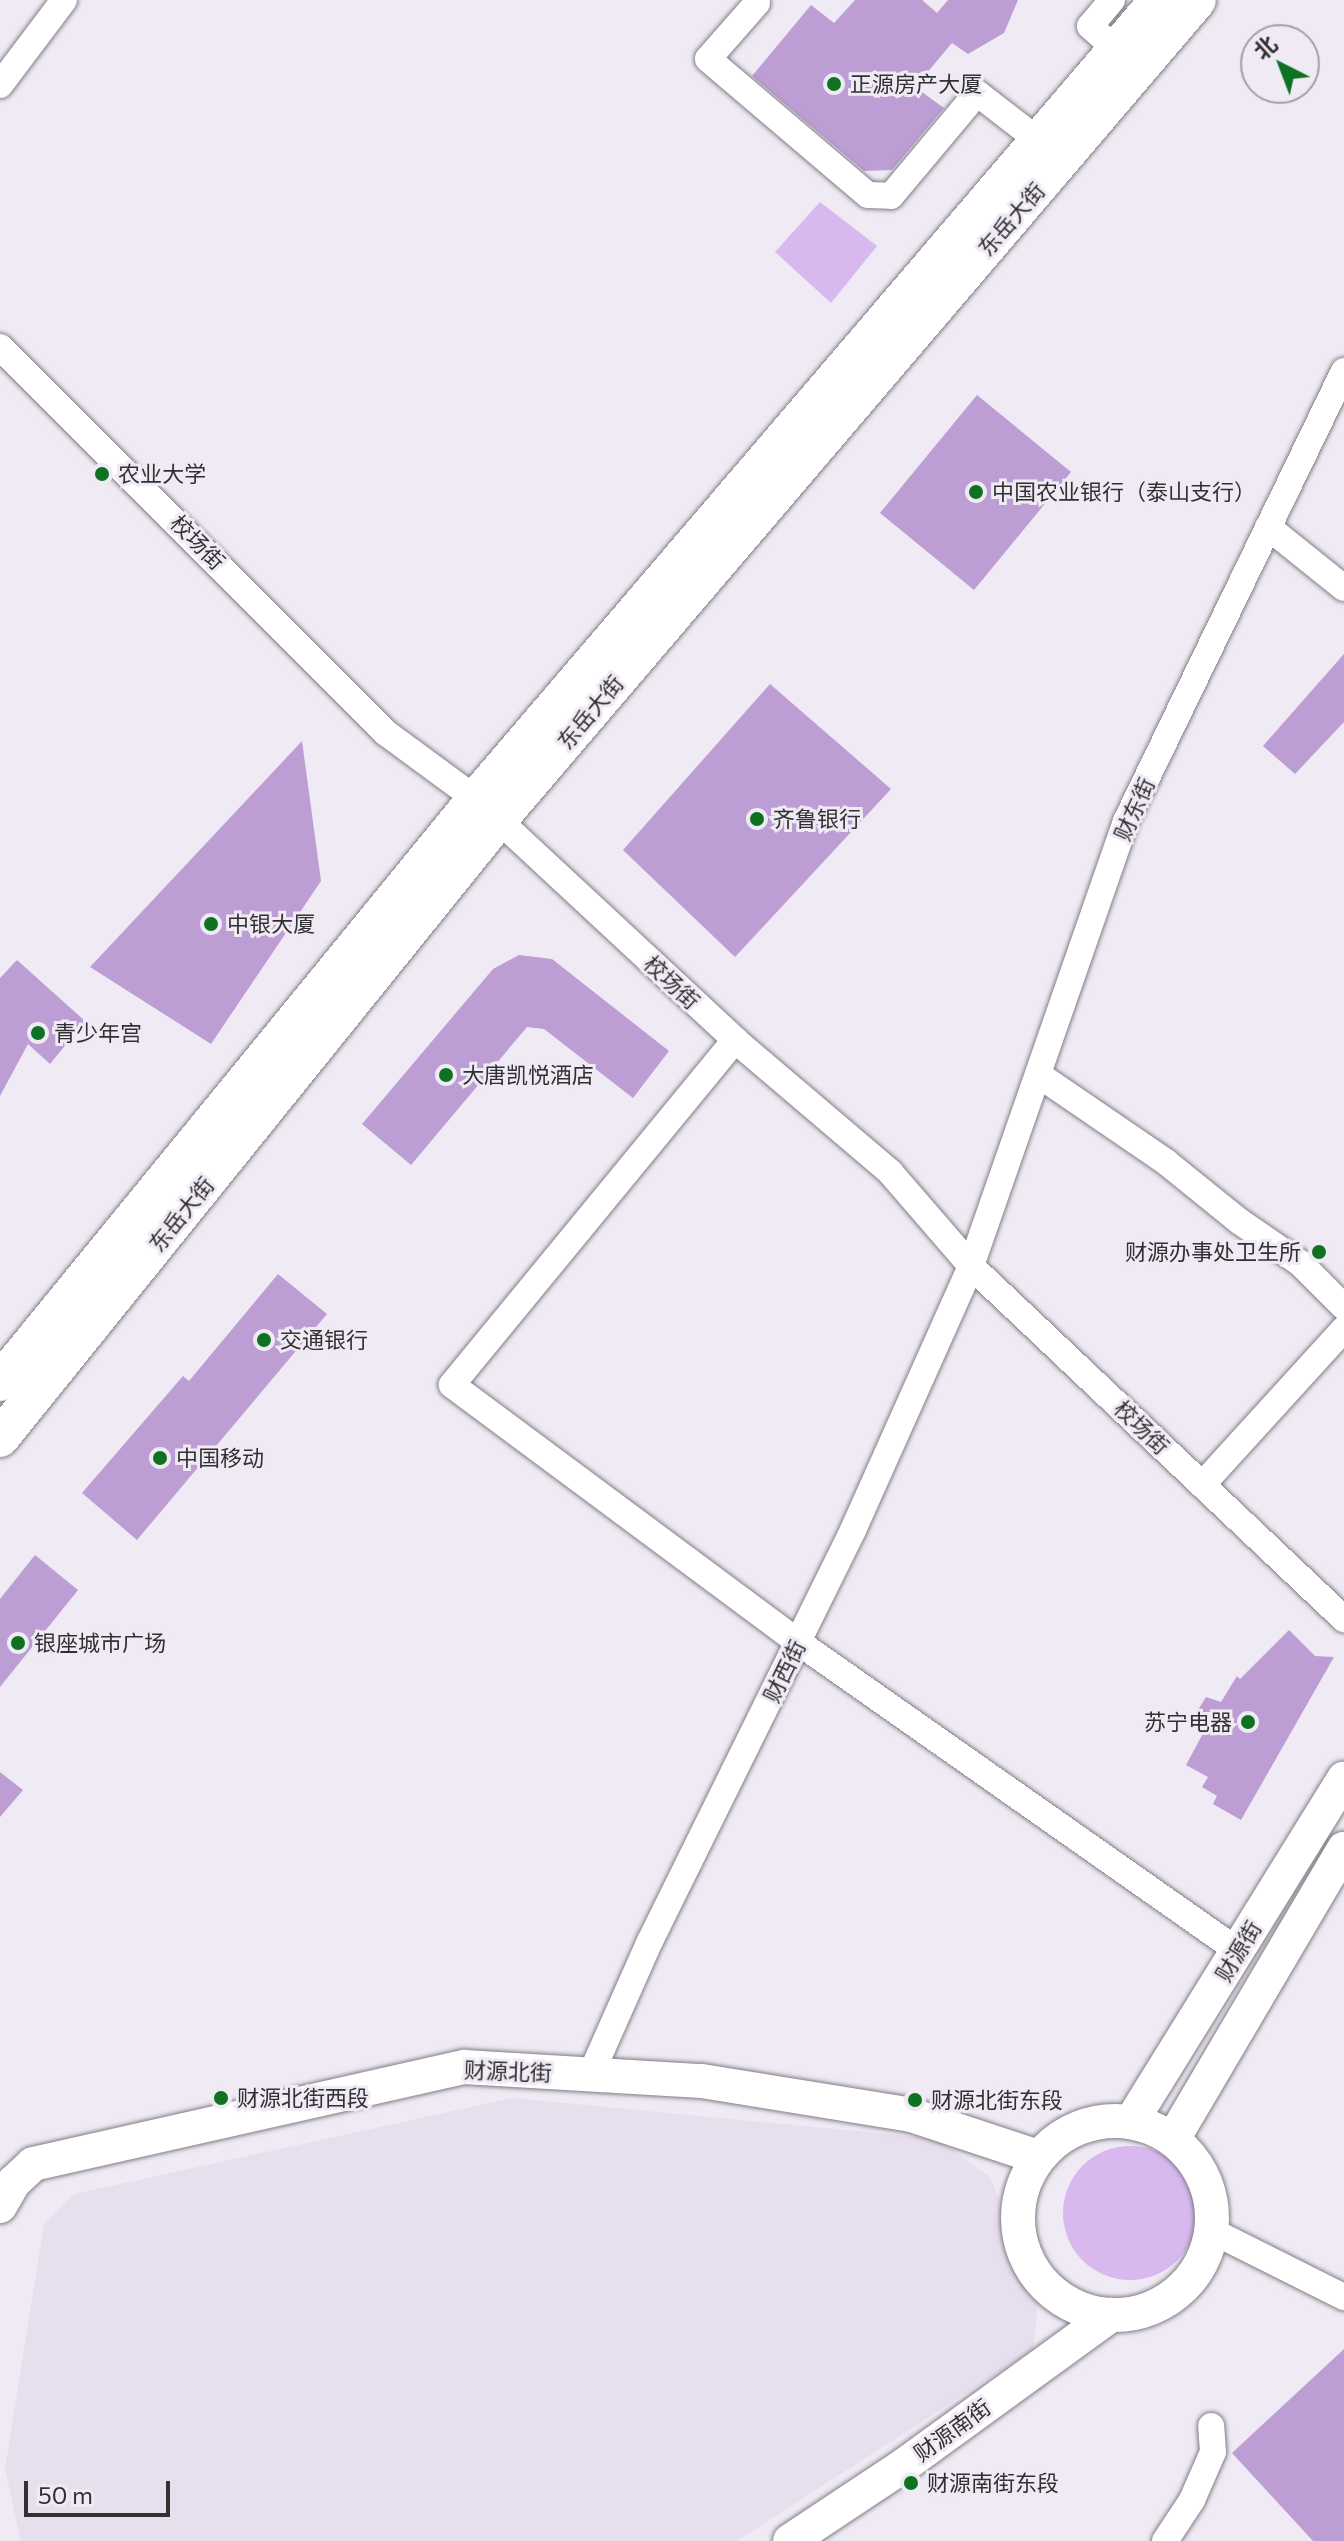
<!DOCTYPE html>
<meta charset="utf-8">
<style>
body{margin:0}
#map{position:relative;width:1344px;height:2541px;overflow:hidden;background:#efeaf4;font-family:Commissioner,"Noto Sans SC",sans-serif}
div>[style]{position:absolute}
.built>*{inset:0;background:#e7deee}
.green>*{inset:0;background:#d7b9f0}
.round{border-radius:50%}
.building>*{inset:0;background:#bc9ed5}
.roads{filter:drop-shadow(0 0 2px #827d86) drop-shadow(0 0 2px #827d86)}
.minor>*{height:26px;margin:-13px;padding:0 13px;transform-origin:13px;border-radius:13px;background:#fff}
.major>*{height:34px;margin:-17px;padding:0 17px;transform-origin:17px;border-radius:17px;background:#fff}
.major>.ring{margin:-17px;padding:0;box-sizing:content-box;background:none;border:34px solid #fff;border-radius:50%}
.highway>*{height:38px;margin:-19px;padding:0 19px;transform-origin:19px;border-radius:19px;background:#fff}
.dots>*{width:22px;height:22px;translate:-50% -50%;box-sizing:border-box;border:4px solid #efeaf4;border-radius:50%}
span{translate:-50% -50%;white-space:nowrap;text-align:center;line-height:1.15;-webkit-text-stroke:6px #efeaf4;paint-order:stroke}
.poi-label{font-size:22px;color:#313033}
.left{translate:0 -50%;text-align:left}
.right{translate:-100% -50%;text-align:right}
.street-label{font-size:22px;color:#313033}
.north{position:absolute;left:1240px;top:24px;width:80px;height:80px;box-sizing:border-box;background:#efeaf4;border:2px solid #a3a0a7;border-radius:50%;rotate:318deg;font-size:22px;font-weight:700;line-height:32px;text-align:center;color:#313033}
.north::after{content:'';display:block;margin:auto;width:28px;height:36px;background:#0e7222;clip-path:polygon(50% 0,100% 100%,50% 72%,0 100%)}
.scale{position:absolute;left:24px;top:2481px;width:146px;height:36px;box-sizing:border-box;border:4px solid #313033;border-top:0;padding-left:10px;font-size:24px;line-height:28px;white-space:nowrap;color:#313033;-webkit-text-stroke:6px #efeaf4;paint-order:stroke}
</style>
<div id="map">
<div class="built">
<i style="clip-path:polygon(512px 2098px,938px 2139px,991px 2178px,1038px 2303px,1033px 2350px,737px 2541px,21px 2541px,5px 2469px,44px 2224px,75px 2194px)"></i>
</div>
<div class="green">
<i style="clip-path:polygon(820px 202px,877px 246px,831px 303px,775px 252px)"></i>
<i class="round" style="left:1063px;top:2146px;width:134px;height:134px"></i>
</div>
<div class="building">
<i style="clip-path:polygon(855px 0,922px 0,937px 13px,948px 0,1018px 0,1004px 33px,968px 54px,952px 43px,915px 87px,944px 108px,892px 170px,864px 171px,752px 76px,811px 5px,834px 23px)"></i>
<i style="clip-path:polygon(977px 395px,1071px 472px,974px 590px,880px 513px)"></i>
<i style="clip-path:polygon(1344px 654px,1344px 722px,1295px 774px,1263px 746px)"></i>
<i style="clip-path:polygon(770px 684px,891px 789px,735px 957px,623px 850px)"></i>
<i style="clip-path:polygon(302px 741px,321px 881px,211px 1044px,90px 967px)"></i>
<i style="clip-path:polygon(519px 955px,552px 959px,669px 1051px,633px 1098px,544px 1029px,527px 1027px,411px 1165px,362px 1124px,493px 969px)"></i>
<i style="clip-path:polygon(17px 960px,85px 1021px,50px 1064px,28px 1044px,0 1096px,0 978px)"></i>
<i style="clip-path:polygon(278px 1274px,327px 1314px,137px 1540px,82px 1493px,183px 1376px,189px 1381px)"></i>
<i style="clip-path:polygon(35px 1555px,78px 1590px,0 1687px,0 1599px)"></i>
<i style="clip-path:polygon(1289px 1630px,1315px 1656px,1334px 1657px,1241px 1820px,1213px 1804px,1217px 1796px,1202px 1787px,1208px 1777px,1186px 1765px,1207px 1726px,1193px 1718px,1206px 1697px,1221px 1702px,1237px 1676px,1240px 1679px)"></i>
<i style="clip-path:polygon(0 1772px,23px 1790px,0 1817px)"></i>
<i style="clip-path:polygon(1344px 2349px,1344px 2541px,1313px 2541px,1232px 2453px)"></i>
</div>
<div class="roads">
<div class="minor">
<i style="left:1112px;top:0;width:34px;rotate:130deg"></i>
<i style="left:1090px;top:26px;width:36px;rotate:42deg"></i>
<i style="left:757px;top:3px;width:74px;rotate:131.2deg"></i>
<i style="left:708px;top:59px;width:210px;rotate:40.4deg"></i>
<i style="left:868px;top:195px;width:23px;rotate:2deg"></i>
<i style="left:891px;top:196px;width:134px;rotate:-50.1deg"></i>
<i style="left:977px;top:93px;width:78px;rotate:37.7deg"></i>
<i style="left:0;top:85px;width:106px;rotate:-53deg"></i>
<i style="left:0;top:347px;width:546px;rotate:45deg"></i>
<i style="left:386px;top:733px;width:112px;rotate:36.3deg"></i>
<i style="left:476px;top:799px;width:354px;rotate:42.9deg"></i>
<i style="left:735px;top:1040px;width:204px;rotate:40.4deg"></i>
<i style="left:890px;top:1172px;width:124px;rotate:49.2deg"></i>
<i style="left:971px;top:1266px;width:514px;rotate:43.42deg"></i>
<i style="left:1268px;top:527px;width:97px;rotate:38.8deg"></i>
<i style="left:735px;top:1040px;width:446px;rotate:129.4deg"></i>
<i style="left:452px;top:1385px;width:431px;rotate:36.6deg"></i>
<i style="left:798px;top:1642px;width:538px;rotate:35.08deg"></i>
<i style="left:1039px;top:1075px;width:154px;rotate:34.4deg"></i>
<i style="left:1166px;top:1162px;width:94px;rotate:38.9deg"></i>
<i style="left:1239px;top:1221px;width:74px;rotate:34.5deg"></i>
<i style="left:1300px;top:1263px;width:62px;rotate:45deg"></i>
<i style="left:1202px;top:1485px;width:211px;rotate:-47.7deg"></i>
<i style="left:591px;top:2074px;width:145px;rotate:-66.1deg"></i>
<i style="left:650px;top:1941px;width:458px;rotate:-63.7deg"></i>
<i style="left:853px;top:1530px;width:289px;rotate:-65.9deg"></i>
<i style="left:971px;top:1266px;width:471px;rotate:-70.8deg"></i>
<i style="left:1126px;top:821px;width:500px;rotate:-64.15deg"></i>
<i style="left:1212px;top:2231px;width:148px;rotate:26.6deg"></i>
<i style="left:1165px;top:2541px;width:49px;rotate:-56.6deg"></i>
<i style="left:1192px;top:2500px;width:52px;rotate:-66.4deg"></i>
<i style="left:1213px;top:2452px;width:26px;rotate:-94deg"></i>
</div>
<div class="major">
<i class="ring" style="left:1018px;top:2121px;width:160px;height:160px"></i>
<i style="left:1131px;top:2122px;width:404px;rotate:-58.2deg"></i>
<i style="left:1173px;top:2139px;width:337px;rotate:-59.5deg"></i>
<i style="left:0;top:2206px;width:28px;rotate:-60deg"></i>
<i style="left:14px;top:2182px;width:26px;rotate:-43deg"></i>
<i style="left:33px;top:2164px;width:442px;rotate:-12.7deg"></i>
<i style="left:464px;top:2067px;width:238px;rotate:3.4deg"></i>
<i style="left:702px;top:2081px;width:212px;rotate:9.2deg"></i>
<i style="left:911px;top:2115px;width:134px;rotate:18.3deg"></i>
<i style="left:790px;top:2541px;width:136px;rotate:-33.6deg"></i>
<i style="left:903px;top:2466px;width:257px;rotate:-36deg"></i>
</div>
<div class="highway">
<i style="left:0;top:1382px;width:753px;rotate:-50.77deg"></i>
<i style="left:476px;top:799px;width:1051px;rotate:-49.48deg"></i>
<i style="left:0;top:1438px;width:794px;rotate:-51.14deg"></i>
<i style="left:498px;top:820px;width:1077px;rotate:-49.55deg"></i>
</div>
</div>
<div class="dots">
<i style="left:834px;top:84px;background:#0e7222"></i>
<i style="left:102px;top:474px;background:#0e7222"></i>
<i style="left:976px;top:492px;background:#0e7222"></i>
<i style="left:757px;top:819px;background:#0e7222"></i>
<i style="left:211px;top:924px;background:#0e7222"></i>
<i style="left:38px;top:1033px;background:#0e7222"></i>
<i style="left:446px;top:1075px;background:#0e7222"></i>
<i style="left:1319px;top:1252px;background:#0e7222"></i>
<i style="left:264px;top:1340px;background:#0e7222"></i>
<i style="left:160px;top:1458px;background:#0e7222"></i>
<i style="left:18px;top:1643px;background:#0e7222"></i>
<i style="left:1248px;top:1722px;background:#0e7222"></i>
<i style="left:221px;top:2098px;background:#0e7222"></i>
<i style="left:915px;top:2100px;background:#0e7222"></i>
<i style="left:911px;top:2483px;background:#0e7222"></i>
</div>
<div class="poi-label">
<span class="left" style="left:850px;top:84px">正源房产大厦</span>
<span class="left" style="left:118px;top:474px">农业大学</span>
<span class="left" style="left:992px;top:492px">中国农业银行（泰山支行）</span>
<span class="left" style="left:773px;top:819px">齐鲁银行</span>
<span class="left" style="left:227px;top:924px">中银大厦</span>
<span class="left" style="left:54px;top:1033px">青少年宫</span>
<span class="left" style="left:462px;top:1075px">大唐凯悦酒店</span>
<span class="right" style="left:1301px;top:1252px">财源办事处卫生所</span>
<span class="left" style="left:280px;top:1340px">交通银行</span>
<span class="left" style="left:176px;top:1458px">中国移动</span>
<span class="left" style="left:34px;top:1643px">银座城市广场</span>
<span class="right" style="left:1232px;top:1722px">苏宁电器</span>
<span class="left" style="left:237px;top:2098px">财源北街西段</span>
<span class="left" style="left:931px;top:2100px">财源北街东段</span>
<span class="left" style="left:927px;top:2483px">财源南街东段</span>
</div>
<div class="street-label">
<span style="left:1011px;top:219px;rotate:-49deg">东岳大街</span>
<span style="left:198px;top:542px;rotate:45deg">校场街</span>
<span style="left:590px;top:712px;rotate:-50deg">东岳大街</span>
<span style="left:1134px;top:809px;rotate:-66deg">财东街</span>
<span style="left:672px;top:982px;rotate:43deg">校场街</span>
<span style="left:181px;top:1214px;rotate:-51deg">东岳大街</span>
<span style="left:1142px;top:1427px;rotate:44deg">校场街</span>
<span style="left:784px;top:1671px;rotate:-64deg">财西街</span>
<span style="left:1238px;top:1951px;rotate:-59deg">财源街</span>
<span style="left:508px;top:2071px;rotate:2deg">财源北街</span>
<span style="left:952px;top:2430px;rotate:-36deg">财源南街</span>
</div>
<div class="north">北</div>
<div class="scale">50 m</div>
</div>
